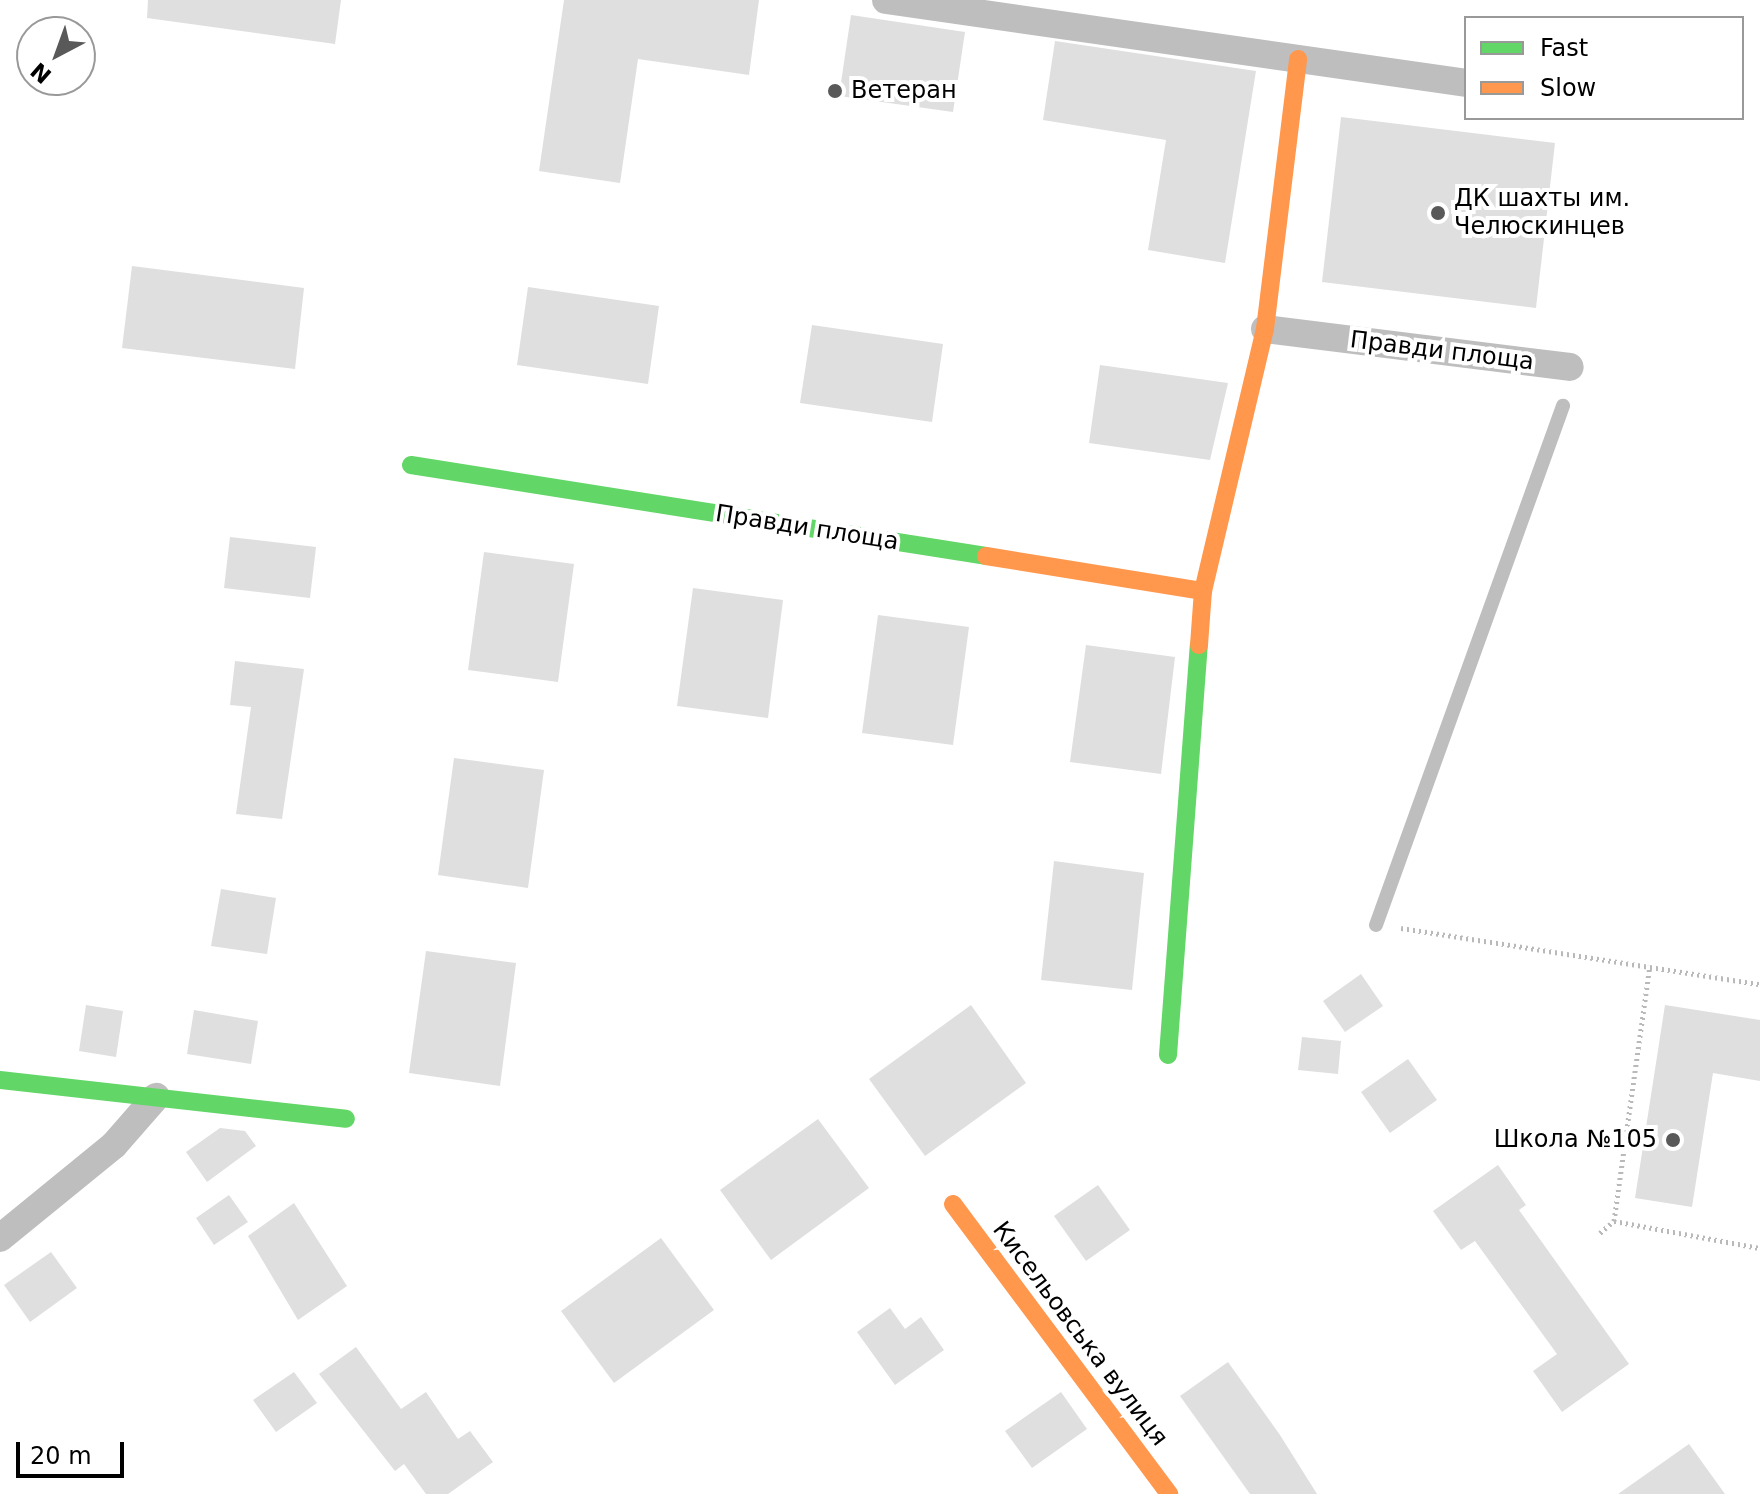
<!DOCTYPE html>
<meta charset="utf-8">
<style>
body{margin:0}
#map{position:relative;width:1760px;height:1494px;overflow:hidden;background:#fff;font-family:"DejaVu Sans",sans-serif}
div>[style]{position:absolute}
.building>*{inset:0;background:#dfdfdf}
.path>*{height:5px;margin-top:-2.5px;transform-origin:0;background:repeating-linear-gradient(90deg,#b9b9b9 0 2px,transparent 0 6px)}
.lane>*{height:14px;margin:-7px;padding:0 7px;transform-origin:7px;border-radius:7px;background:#bebebe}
.street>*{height:28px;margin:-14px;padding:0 14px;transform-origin:14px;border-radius:14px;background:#bebebe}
.fast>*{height:18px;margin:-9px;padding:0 9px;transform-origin:9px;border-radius:9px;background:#63d668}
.slow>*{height:18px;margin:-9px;padding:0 9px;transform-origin:9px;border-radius:9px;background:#ff974d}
.dots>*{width:22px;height:22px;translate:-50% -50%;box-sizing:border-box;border:4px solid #fff;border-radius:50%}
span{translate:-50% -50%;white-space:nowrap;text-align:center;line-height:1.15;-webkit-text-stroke:8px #fff;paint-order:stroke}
.poi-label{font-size:24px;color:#000}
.left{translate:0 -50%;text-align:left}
.right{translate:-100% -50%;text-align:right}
.street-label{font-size:24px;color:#000}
.legend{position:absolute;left:1464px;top:16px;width:280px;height:104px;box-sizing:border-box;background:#fff;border:2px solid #999;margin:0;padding:10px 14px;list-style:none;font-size:24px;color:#000}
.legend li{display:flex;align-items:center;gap:16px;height:40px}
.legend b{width:40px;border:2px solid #999}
.north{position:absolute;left:16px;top:16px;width:80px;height:80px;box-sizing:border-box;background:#fff;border:2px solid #999;border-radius:50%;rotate:221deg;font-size:22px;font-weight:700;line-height:32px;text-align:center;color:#000}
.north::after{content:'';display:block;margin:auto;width:28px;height:36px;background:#595959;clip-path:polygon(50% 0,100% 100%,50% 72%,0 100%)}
.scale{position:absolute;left:16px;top:1442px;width:108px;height:36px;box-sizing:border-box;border:4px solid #000;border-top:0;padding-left:10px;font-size:24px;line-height:28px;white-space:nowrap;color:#000;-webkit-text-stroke:6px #fff;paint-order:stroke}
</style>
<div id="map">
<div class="building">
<i style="clip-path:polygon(148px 0,341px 0,335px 44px,147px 18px)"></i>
<i style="clip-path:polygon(564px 0,759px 0,749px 75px,638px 59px,620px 183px,539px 171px)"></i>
<i style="clip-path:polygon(851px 15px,965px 32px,953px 112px,839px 96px)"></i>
<i style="clip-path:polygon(1055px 41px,1256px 71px,1225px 263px,1148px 250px,1166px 140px,1043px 120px)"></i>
<i style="clip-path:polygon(1341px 117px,1555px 143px,1536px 308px,1322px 282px)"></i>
<i style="clip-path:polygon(132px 266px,304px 288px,295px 369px,122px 348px)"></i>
<i style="clip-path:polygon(528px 287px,659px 306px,648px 384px,517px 365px)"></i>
<i style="clip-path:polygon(812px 325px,943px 344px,932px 422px,800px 403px)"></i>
<i style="clip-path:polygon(1100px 365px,1228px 383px,1210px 460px,1089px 443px)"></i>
<i style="clip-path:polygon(230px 537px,316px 547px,310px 598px,224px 588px)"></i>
<i style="clip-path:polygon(484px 552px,574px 564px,558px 682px,468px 670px)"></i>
<i style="clip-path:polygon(693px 588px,783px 600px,768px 718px,677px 706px)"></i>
<i style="clip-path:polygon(878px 615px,969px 627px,953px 745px,862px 733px)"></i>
<i style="clip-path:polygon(1086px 645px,1175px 657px,1161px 774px,1070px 762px)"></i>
<i style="clip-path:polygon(235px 661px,304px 669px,282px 819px,236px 814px,251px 707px,230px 705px)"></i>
<i style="clip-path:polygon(454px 758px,544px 770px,528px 888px,438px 875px)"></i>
<i style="clip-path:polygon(1054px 861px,1144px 873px,1132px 990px,1041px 980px)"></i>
<i style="clip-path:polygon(221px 889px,276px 898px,267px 954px,211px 946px)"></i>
<i style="clip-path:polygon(426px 951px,516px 963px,500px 1086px,409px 1073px)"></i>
<i style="clip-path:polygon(1361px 974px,1383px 1006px,1345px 1032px,1323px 1001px)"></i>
<i style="clip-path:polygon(86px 1005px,123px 1011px,116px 1057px,79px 1051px)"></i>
<i style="clip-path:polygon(971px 1005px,1026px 1083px,925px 1156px,869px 1079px)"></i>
<i style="clip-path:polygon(1665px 1005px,1760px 1020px,1760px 1081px,1713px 1073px,1692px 1207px,1635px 1198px)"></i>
<i style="clip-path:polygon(194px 1010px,258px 1021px,251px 1064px,187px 1054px)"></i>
<i style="clip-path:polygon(1302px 1037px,1341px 1041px,1338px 1074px,1298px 1070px)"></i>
<i style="clip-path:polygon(1408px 1059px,1437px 1100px,1390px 1133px,1361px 1092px)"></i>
<i style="clip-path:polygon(818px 1119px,869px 1188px,771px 1260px,720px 1190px)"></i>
<i style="clip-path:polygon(220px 1128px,245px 1131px,256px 1146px,207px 1182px,186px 1152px)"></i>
<i style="clip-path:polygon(1498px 1165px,1526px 1205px,1519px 1210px,1629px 1364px,1562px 1412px,1533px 1371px,1557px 1354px,1475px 1241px,1461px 1250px,1433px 1211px)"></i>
<i style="clip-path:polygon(1098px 1185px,1130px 1230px,1086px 1261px,1054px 1216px)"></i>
<i style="clip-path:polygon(229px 1195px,248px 1222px,214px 1245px,196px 1218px)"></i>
<i style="clip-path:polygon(294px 1203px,347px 1286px,298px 1320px,248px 1236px)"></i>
<i style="clip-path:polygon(661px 1238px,714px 1310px,614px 1383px,561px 1311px)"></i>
<i style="clip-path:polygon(51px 1252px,77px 1288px,30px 1322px,4px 1285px)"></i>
<i style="clip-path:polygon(890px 1308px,905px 1329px,921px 1317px,944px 1350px,895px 1385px,857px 1332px)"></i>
<i style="clip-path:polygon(356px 1347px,401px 1409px,426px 1392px,458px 1439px,470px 1431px,493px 1462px,448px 1494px,426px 1494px,404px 1464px,395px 1471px,319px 1374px)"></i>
<i style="clip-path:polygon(1228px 1362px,1280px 1435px,1317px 1494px,1250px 1494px,1180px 1396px)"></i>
<i style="clip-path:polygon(294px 1372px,317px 1403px,276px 1432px,253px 1400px)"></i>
<i style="clip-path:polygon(1061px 1392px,1087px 1429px,1032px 1468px,1005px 1431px)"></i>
<i style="clip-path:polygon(1689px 1444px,1725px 1494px,1618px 1494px)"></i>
</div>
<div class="path">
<i style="left:1401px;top:928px;width:363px;rotate:8.9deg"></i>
<i style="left:1614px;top:1221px;width:258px;rotate:-82deg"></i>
<i style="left:1600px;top:1233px;width:18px;rotate:-41deg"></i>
<i style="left:1614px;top:1221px;width:148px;rotate:10.5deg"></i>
</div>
<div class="lane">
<i style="left:1376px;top:925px;width:552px;rotate:-70.19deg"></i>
</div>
<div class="street">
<i style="left:886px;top:0;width:586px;rotate:8.14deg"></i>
<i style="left:1265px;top:329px;width:307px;rotate:7.1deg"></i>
<i style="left:0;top:1238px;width:147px;rotate:-39.2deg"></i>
<i style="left:114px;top:1145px;width:64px;rotate:-48.8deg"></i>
</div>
<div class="fast">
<i style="left:411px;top:465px;width:582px;rotate:8.99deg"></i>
<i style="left:1168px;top:1055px;width:411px;rotate:-85.7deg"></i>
<i style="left:0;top:1080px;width:348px;rotate:6.4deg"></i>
</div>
<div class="slow">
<i style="left:986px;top:556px;width:220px;rotate:9.2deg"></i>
<i style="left:1199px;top:645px;width:54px;rotate:-85.8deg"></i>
<i style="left:1203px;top:591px;width:269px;rotate:-76.7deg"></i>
<i style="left:1265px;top:329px;width:272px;rotate:-83deg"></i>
<i style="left:953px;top:1204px;width:362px;rotate:53.3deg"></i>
</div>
<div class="dots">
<i style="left:835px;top:91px;background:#595959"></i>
<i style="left:1438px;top:213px;background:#595959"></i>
<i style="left:1673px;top:1140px;background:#595959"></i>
</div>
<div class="poi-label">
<span class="left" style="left:851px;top:91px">Ветеран</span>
<span class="left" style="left:1454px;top:213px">ДК шахты им.<br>Челюскинцев</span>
<span class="right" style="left:1657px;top:1140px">Школа №105</span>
</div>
<div class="street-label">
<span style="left:1442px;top:351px;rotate:7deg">Правди площа</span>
<span style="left:807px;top:528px;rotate:9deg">Правди площа</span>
<span style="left:1080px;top:1334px;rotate:53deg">Кисельовська вулиця</span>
</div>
<ul class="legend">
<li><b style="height:10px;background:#63d668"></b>Fast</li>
<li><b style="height:10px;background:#ff974d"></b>Slow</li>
</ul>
<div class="north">N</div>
<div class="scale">20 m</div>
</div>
